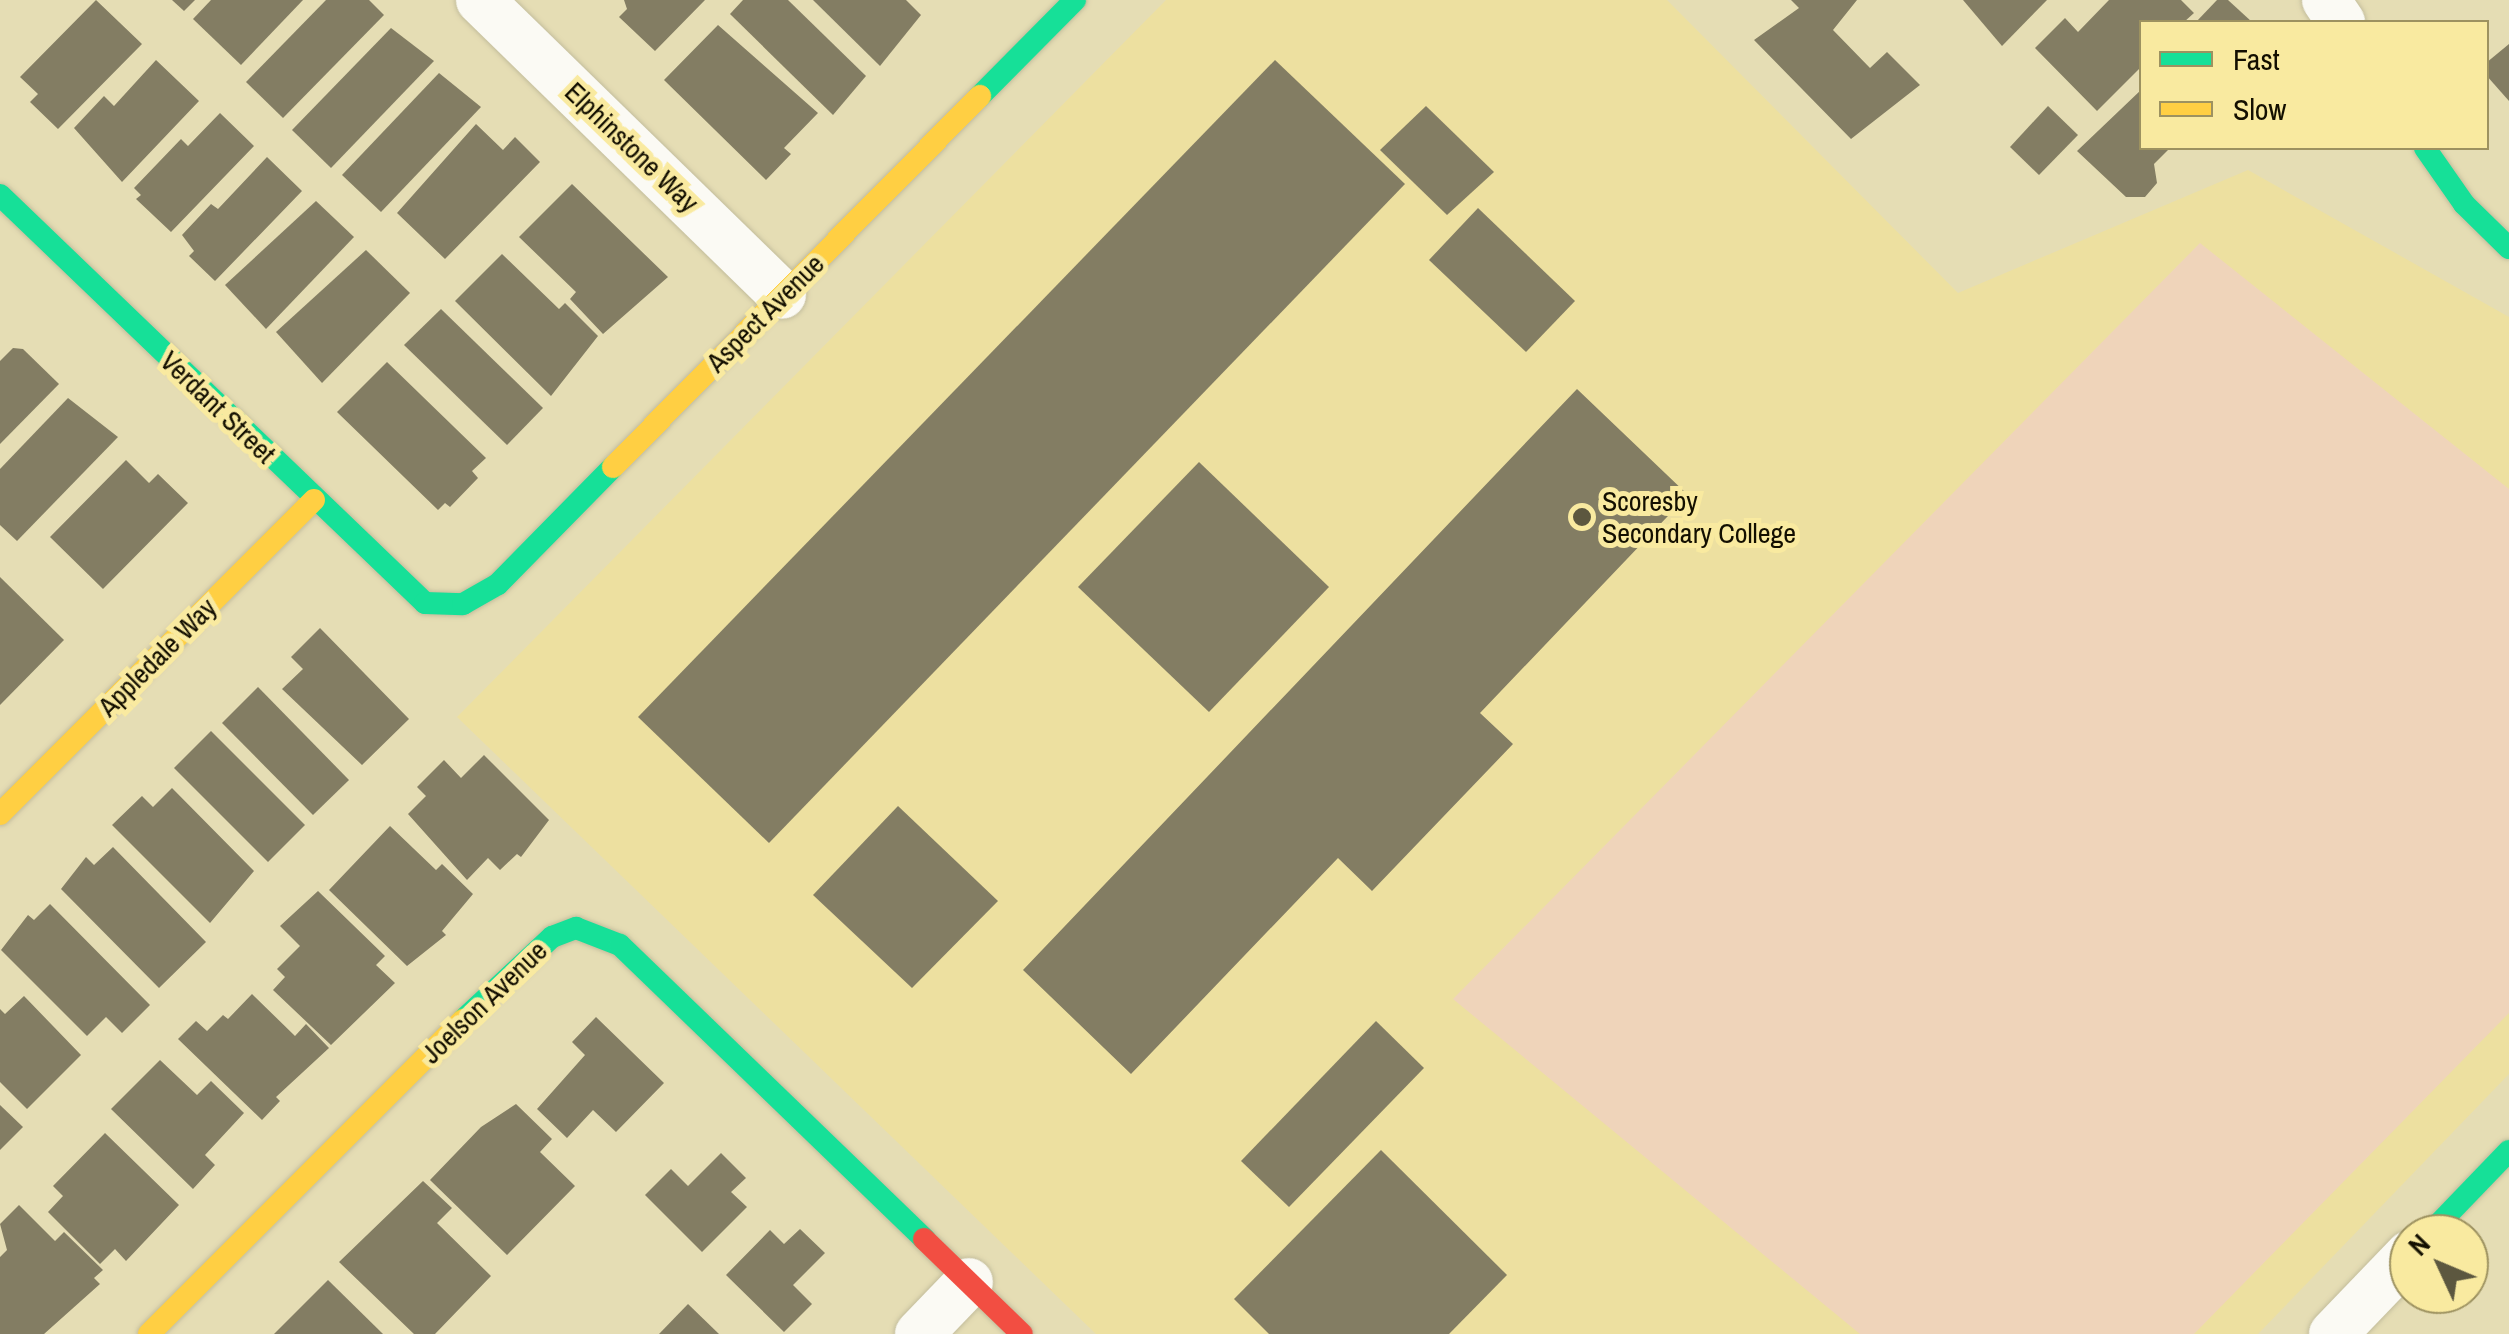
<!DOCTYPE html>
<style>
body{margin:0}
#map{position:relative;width:2509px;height:1334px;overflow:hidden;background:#e5ddb4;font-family:"Archivo Narrow",sans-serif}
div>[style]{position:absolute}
.built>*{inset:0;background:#ede0a0}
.green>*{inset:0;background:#efd4ba}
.building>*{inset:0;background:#837d63}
.roads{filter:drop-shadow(0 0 2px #c3bd9c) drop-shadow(0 0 2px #c3bd9c)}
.street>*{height:48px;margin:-24px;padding:0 24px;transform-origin:24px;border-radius:24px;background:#fbfaf4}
.fast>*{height:22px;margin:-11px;padding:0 11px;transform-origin:11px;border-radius:11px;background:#16e098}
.slow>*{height:22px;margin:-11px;padding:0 11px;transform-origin:11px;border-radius:11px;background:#ffcf43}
.jam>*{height:22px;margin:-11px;padding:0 11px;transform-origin:11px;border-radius:11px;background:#f24e42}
.dots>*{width:28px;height:28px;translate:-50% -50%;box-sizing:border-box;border:5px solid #f9eaa0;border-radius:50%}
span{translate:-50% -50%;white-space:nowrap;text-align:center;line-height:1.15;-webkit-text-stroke:10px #f9eaa0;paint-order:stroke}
.street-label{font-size:28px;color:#130f00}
.poi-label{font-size:28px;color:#130f00}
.left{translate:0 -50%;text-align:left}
.legend{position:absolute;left:2139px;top:20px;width:350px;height:130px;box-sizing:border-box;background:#f9eaa0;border:2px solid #9d9260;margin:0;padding:12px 18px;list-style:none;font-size:30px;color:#130f00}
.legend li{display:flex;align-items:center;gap:20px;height:50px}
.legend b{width:50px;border:2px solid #9d9260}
.north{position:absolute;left:2389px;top:1214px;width:100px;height:100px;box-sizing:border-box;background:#f9eaa0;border:2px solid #9d9260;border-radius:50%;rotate:314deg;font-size:28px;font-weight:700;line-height:40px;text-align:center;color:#130f00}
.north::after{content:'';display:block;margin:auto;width:35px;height:45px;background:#5c573f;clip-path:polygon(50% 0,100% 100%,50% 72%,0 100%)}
</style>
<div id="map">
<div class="built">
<i style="clip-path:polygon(1166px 0,1667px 0,1958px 293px,2248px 170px,2509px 317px,2509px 1074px,2258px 1334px,1096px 1334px,457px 717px)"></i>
</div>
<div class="green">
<i style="clip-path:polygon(2200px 243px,2509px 489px,2509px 1013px,2194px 1334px,1860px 1334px,1453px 999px)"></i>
</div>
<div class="building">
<i style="clip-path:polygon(96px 0,142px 44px,58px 129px,30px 102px,38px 94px,20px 77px)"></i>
<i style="clip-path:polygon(172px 0,195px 0,184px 11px)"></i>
<i style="clip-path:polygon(211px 0,303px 0,241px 65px,193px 19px)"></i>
<i style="clip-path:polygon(326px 0,369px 0,384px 15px,283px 118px,246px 82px)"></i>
<i style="clip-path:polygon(624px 0,705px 0,655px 51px,619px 17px,627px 9px)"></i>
<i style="clip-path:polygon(743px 0,788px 0,866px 76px,833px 115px,730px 14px)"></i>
<i style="clip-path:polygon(813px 0,906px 0,921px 15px,880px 66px)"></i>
<i style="clip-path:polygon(1791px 0,1857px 0,1833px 30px,1870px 68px,1887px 52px,1920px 85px,1851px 139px,1754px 40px,1799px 8px)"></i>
<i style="clip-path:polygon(1963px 0,2047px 0,2002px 46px)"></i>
<i style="clip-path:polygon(2109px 0,2181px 0,2194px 13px,2184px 22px,2142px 22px,2142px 66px,2097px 111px,2035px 48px,2065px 18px,2078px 32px)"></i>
<i style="clip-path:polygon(2217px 0,2228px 0,2252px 22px,2196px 22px)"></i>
<i style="clip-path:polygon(718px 25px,818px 113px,784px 148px,791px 154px,766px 180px,664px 80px)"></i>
<i style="clip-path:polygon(391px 28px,434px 61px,331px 168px,292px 130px)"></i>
<i style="clip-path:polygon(2509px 44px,2509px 101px,2486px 75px,2486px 63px)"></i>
<i style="clip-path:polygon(156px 60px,199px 101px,122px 182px,74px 128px,104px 96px,114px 106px)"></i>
<i style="clip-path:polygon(1275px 60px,1405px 184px,769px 843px,638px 717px)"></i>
<i style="clip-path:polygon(439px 73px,481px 107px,381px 212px,342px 175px)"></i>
<i style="clip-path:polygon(2142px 89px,2142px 148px,2170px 148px,2154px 164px,2157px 183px,2145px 197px,2126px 197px,2077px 151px)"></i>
<i style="clip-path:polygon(1426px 106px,1494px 172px,1447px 215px,1380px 150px)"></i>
<i style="clip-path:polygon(2048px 106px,2078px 135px,2039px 175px,2010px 147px)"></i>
<i style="clip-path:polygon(220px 113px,254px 146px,171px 232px,136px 199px,141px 195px,134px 188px,181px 139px,188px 146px)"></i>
<i style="clip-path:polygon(476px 124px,503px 150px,515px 137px,540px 162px,445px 259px,397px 213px)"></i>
<i style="clip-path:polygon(267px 157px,302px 191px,215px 281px,189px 256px,194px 251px,182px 235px,211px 204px,218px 209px)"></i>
<i style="clip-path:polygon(572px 184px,668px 277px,603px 334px,570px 299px,576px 292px,519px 237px)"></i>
<i style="clip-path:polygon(316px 201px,354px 237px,266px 329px,225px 285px)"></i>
<i style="clip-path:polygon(1478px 208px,1575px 301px,1526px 352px,1429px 260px)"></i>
<i style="clip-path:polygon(366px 250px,410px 293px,322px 383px,276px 332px)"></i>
<i style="clip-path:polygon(502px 254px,559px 309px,565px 303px,598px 336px,551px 396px,455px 301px)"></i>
<i style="clip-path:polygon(441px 309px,543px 408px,507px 445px,404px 345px)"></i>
<i style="clip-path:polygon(13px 348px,23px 349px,59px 384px,0 444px,0 361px)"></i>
<i style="clip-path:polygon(387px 362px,486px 458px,472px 471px,478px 478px,450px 507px,445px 503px,438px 510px,337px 412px)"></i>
<i style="clip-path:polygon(1577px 389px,1688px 495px,1480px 713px,1513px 744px,1372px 891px,1338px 858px,1131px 1074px,1023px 970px)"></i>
<i style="clip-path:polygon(68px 398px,118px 437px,17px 541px,0 525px,0 469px)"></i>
<i style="clip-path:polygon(126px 460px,149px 483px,158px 474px,188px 503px,103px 589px,50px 537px)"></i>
<i style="clip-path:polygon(1199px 462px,1329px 587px,1209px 712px,1078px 587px)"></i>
<i style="clip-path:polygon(0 577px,64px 640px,0 705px)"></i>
<i style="clip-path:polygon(320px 628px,409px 719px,362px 765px,282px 689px,303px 669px,291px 657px)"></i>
<i style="clip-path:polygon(258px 687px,349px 780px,313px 815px,222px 723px)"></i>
<i style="clip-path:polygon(211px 731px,305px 825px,268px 862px,174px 768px)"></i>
<i style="clip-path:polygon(484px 755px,549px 820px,521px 857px,517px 854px,500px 870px,488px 858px,467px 880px,408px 814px,426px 796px,417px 787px,444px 760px,461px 778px)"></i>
<i style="clip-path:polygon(172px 788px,254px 871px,210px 923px,112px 825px,142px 796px,153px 807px)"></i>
<i style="clip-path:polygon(898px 806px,998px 901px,912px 988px,813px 895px)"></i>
<i style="clip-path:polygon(390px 826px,436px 870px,442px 864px,473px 894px,442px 931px,446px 935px,407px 966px,329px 890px)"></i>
<i style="clip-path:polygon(113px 847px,206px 942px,159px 988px,61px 889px,86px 857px,94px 865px)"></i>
<i style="clip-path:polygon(318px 891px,385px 956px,376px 965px,395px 983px,331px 1045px,273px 990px,285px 977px,277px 969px,300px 946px,280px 926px)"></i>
<i style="clip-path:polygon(50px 904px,150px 1005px,122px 1033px,106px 1017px,87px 1036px,1px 950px,28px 915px,34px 920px)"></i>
<i style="clip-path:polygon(252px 994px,295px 1036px,306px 1024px,329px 1048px,276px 1097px,280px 1101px,262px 1120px,178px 1039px,196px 1021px,207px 1031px,223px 1015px,228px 1019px)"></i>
<i style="clip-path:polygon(24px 996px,81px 1055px,27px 1109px,0 1082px,0 1009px,5px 1014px)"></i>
<i style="clip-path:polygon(596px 1017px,664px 1083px,616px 1132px,593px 1110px,567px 1138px,537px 1109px,585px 1055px,572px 1042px)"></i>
<i style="clip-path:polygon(1376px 1021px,1424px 1068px,1289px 1207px,1241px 1161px)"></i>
<i style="clip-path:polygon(160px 1060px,197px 1095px,211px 1081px,244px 1113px,205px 1155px,215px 1165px,193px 1189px,111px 1109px)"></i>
<i style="clip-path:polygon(516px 1104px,552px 1139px,540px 1152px,575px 1186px,507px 1255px,430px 1180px,481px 1127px)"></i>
<i style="clip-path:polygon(0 1105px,23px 1127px,0 1150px)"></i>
<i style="clip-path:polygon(105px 1133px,179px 1205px,126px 1261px,115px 1249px,100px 1264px,48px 1212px,63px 1196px,53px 1186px)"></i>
<i style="clip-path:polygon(1381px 1150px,1507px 1275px,1449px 1334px,1269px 1334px,1234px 1299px)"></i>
<i style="clip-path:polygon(721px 1153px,746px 1178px,731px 1192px,747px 1207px,702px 1252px,645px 1195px,671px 1169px,688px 1186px)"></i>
<i style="clip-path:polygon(423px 1181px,452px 1208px,437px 1223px,491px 1276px,435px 1334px,414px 1334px,339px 1262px)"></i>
<i style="clip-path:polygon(19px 1205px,55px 1241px,64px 1232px,103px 1270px,94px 1278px,100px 1284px,44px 1334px,0 1334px,0 1257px,7px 1250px,0 1224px)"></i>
<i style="clip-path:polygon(800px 1229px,825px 1253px,793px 1285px,812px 1304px,784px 1332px,726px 1275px,770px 1230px,784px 1244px)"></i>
<i style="clip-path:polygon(328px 1280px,383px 1334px,274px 1334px)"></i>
<i style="clip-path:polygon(688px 1304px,719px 1334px,659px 1334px)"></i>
</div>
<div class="roads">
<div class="street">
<i style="left:480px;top:0;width:422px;rotate:44.3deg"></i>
<i style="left:2326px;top:0;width:27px;rotate:56deg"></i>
<i style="left:919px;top:1334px;width:72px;rotate:-46.1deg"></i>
<i style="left:2333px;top:1334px;width:110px;rotate:-46.1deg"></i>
</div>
<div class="fast">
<i style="left:980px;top:96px;width:135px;rotate:-45.3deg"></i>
<i style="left:2425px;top:148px;width:68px;rotate:55.1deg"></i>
<i style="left:2464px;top:204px;width:63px;rotate:44.4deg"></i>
<i style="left:0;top:195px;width:589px;rotate:43.83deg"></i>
<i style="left:425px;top:603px;width:38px;rotate:2deg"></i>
<i style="left:463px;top:604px;width:40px;rotate:-29.7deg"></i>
<i style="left:498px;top:584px;width:164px;rotate:-45.5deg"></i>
<i style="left:463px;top:1020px;width:122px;rotate:-43deg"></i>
<i style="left:552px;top:937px;width:26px;rotate:-21deg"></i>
<i style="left:576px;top:928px;width:47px;rotate:21.1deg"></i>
<i style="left:620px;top:945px;width:423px;rotate:44deg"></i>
<i style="left:2429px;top:1234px;width:115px;rotate:-46.1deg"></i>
</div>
<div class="slow">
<i style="left:613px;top:467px;width:522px;rotate:-45.31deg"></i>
<i style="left:0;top:814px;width:444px;rotate:-45deg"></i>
<i style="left:149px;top:1334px;width:444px;rotate:-45deg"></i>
</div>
<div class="jam">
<i style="left:924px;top:1239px;width:136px;rotate:44.1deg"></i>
</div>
</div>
<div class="dots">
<i style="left:1582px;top:517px;background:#5c573f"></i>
</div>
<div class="street-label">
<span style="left:632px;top:147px;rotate:44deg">Elphinstone Way</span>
<span style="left:765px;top:313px;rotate:-45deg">Aspect Avenue</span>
<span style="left:218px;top:407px;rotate:44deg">Verdant Street</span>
<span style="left:157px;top:657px;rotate:-45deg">Appledale Way</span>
<span style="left:484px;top:1002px;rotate:-44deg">Joelson Avenue</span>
</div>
<div class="poi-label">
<span class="left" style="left:1602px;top:517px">Scoresby<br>Secondary College</span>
</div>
<ul class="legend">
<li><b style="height:12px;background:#16e098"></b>Fast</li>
<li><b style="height:12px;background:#ffcf43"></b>Slow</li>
</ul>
<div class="north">N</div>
</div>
